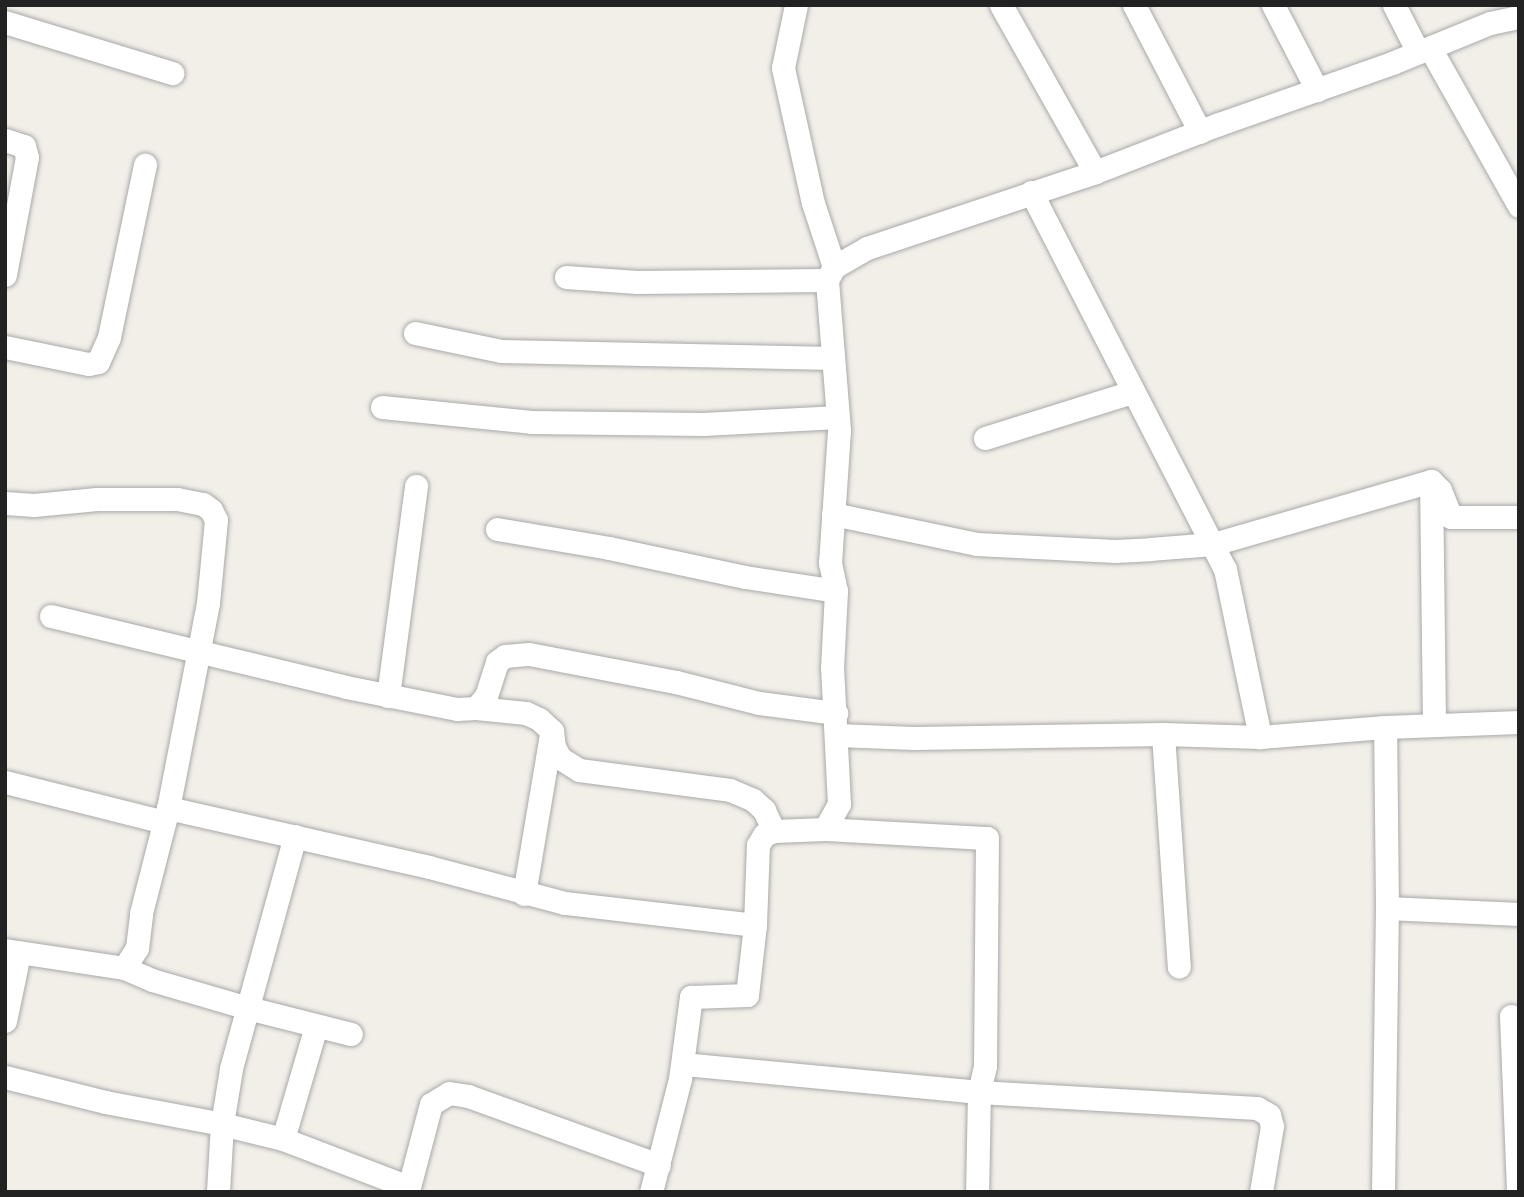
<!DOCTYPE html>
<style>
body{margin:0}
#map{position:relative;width:1524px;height:1197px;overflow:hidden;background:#f2efe9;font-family:"PT Sans",sans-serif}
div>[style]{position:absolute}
.roads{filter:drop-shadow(0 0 2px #a9a9a9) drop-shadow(0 0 2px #a9a9a9)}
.minor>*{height:23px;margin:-11.5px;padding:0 11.5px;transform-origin:11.5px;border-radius:11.5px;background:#fff}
span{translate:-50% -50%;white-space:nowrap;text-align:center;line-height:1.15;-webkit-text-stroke:7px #fff;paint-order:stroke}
.frame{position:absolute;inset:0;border:7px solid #222;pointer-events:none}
</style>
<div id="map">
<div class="roads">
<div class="minor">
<i style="left:796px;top:5px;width:64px;rotate:101.7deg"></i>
<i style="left:783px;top:68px;width:138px;rotate:77.5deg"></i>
<i style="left:813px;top:203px;width:67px;rotate:71.8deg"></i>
<i style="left:1001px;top:5px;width:192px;rotate:60.6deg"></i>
<i style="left:1134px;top:5px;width:143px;rotate:62.5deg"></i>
<i style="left:1273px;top:5px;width:96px;rotate:62.6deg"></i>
<i style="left:1394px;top:5px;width:53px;rotate:62.9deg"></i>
<i style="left:5px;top:22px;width:175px;rotate:17deg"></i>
<i style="left:1430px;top:48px;width:181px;rotate:60.6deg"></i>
<i style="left:5px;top:140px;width:20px;rotate:18deg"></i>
<i style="left:24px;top:146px;width:11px;rotate:75deg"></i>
<i style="left:27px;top:157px;width:120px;rotate:100.6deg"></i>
<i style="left:1031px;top:192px;width:424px;rotate:62.8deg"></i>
<i style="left:1225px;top:569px;width:172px;rotate:78.2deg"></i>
<i style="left:566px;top:277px;width:71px;rotate:4deg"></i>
<i style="left:637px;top:282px;width:190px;rotate:-0.6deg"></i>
<i style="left:415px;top:333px;width:88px;rotate:11.8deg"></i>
<i style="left:501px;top:351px;width:332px;rotate:1.2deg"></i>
<i style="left:5px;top:347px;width:85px;rotate:11.6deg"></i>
<i style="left:88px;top:364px;width:10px;rotate:-11deg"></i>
<i style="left:98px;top:362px;width:27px;rotate:-66deg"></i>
<i style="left:109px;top:337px;width:176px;rotate:-78.2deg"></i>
<i style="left:382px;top:407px;width:150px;rotate:5.7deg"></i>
<i style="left:531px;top:422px;width:172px;rotate:0.7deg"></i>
<i style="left:703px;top:424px;width:135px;rotate:-3deg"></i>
<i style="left:985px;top:438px;width:154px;rotate:-17.4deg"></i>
<i style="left:5px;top:503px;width:29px;rotate:4deg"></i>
<i style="left:34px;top:505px;width:63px;rotate:-5.4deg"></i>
<i style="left:97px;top:499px;width:80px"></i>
<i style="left:177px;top:499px;width:26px;rotate:11deg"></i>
<i style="left:203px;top:504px;width:10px;rotate:37deg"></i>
<i style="left:211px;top:510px;width:11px;rotate:63deg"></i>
<i style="left:216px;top:520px;width:83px;rotate:95.5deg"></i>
<i style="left:208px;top:603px;width:209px;rotate:101deg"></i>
<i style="left:833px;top:514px;width:147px;rotate:11.8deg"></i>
<i style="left:977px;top:544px;width:138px;rotate:2.9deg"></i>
<i style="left:1115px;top:551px;width:35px;rotate:-3deg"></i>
<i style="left:1150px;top:549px;width:63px;rotate:-4.5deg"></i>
<i style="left:1213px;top:544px;width:227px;rotate:-16.1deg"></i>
<i style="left:497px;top:529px;width:114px;rotate:9.6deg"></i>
<i style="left:609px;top:548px;width:139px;rotate:12deg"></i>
<i style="left:745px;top:577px;width:92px;rotate:8.7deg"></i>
<i style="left:51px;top:616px;width:303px;rotate:13.5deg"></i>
<i style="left:346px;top:687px;width:113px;rotate:11.2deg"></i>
<i style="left:457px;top:709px;width:19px;rotate:-3deg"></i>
<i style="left:476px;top:708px;width:16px;rotate:-50deg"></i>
<i style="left:486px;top:696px;width:36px;rotate:-72deg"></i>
<i style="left:497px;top:662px;width:10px;rotate:-37deg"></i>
<i style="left:505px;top:656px;width:24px;rotate:-5deg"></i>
<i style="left:529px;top:654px;width:150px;rotate:10.8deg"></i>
<i style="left:676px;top:682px;width:86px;rotate:14.2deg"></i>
<i style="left:759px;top:703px;width:78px;rotate:7.4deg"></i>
<i style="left:388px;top:696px;width:212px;rotate:-82.4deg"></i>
<i style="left:476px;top:708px;width:50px;rotate:5.7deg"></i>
<i style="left:526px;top:713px;width:14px;rotate:25deg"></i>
<i style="left:539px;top:719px;width:18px;rotate:43deg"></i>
<i style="left:552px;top:731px;width:16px;rotate:83deg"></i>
<i style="left:554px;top:747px;width:13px;rotate:61deg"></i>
<i style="left:560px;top:758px;width:22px;rotate:32deg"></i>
<i style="left:579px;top:770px;width:152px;rotate:7.5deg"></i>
<i style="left:730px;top:790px;width:25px;rotate:23deg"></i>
<i style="left:753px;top:800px;width:15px;rotate:42deg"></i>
<i style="left:764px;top:810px;width:23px;rotate:65deg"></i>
<i style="left:1434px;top:724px;width:243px;rotate:-90.7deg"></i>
<i style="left:1431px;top:481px;width:13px;rotate:45deg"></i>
<i style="left:1440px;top:490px;width:29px;rotate:68deg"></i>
<i style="left:1451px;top:517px;width:68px"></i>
<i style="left:1163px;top:734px;width:233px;rotate:86.1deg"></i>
<i style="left:837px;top:735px;width:77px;rotate:2.2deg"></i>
<i style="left:914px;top:738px;width:249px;rotate:-0.9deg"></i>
<i style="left:1163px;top:734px;width:97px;rotate:1.8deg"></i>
<i style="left:1260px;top:737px;width:125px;rotate:-4.6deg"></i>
<i style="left:1385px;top:727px;width:134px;rotate:-2.1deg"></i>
<i style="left:5px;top:782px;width:164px;rotate:14.1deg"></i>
<i style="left:825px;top:829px;width:162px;rotate:3.2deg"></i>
<i style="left:987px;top:838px;width:228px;rotate:90.5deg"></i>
<i style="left:985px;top:1066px;width:27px;rotate:103deg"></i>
<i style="left:979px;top:1092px;width:100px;rotate:91.1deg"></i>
<i style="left:295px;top:836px;width:242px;rotate:105.4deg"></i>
<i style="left:231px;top:1069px;width:56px;rotate:99.3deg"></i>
<i style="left:222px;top:1124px;width:63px;rotate:13.8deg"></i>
<i style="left:283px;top:1139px;width:135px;rotate:20.9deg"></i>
<i style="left:409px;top:1187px;width:86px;rotate:-75.2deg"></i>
<i style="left:431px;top:1104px;width:21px;rotate:-31deg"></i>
<i style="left:449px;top:1093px;width:19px;rotate:9deg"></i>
<i style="left:468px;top:1096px;width:203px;rotate:19.9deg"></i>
<i style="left:524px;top:894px;width:161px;rotate:-80.4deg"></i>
<i style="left:1387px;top:908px;width:132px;rotate:2.6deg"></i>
<i style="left:5px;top:950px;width:120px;rotate:8.6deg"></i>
<i style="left:124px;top:968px;width:24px;rotate:-57deg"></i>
<i style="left:137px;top:948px;width:35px;rotate:-83deg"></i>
<i style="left:141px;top:913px;width:108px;rotate:-75.6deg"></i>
<i style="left:168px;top:808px;width:268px;rotate:12.7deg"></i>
<i style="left:429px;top:867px;width:141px;rotate:14.8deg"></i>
<i style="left:565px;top:903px;width:191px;rotate:6.6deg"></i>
<i style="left:124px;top:968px;width:30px;rotate:23deg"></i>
<i style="left:152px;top:980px;width:100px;rotate:16.3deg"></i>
<i style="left:248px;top:1008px;width:106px;rotate:14.2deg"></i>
<i style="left:1511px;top:1016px;width:176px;rotate:87.7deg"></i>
<i style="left:5px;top:1021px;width:68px;rotate:-78.2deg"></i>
<i style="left:683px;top:1064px;width:297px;rotate:5.4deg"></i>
<i style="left:979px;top:1092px;width:278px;rotate:3.3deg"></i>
<i style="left:1257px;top:1108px;width:14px;rotate:30deg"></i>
<i style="left:1269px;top:1115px;width:11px;rotate:75deg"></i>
<i style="left:1272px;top:1126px;width:67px;rotate:99.5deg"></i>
<i style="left:5px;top:1077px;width:103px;rotate:14deg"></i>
<i style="left:105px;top:1102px;width:119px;rotate:10.6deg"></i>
<i style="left:222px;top:1124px;width:68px;rotate:93.4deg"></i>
<i style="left:283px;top:1139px;width:118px;rotate:-73.7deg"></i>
<i style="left:651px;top:1192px;width:117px;rotate:-75.6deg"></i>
<i style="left:680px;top:1079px;width:83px;rotate:-82.4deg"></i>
<i style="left:691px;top:997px;width:56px;rotate:-2deg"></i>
<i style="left:747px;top:995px;width:70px;rotate:-83.5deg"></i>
<i style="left:755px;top:925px;width:80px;rotate:-87.9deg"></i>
<i style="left:758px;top:845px;width:12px;rotate:-59deg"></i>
<i style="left:764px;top:835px;width:11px;rotate:-22deg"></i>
<i style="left:774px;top:831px;width:51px;rotate:-2.2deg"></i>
<i style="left:825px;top:829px;width:29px;rotate:-61deg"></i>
<i style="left:839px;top:804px;width:136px;rotate:-92.9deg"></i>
<i style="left:832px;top:668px;width:77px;rotate:-87deg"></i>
<i style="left:836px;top:591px;width:29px;rotate:-102deg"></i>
<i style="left:830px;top:563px;width:133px;rotate:-86.1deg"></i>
<i style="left:839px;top:430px;width:150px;rotate:-94.6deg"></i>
<i style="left:827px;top:280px;width:15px;rotate:-62deg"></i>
<i style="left:834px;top:267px;width:38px;rotate:-30deg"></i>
<i style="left:867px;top:248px;width:240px;rotate:-18.4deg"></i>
<i style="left:1095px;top:172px;width:133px;rotate:-21.2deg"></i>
<i style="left:1219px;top:124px;width:183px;rotate:-19.4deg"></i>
<i style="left:1392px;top:63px;width:106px;rotate:-22.2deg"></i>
<i style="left:1490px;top:23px;width:30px;rotate:-12deg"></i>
<i style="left:1383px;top:1192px;width:284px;rotate:-89.2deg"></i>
<i style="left:1387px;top:908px;width:181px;rotate:-90.6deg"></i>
</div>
</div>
<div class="frame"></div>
</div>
